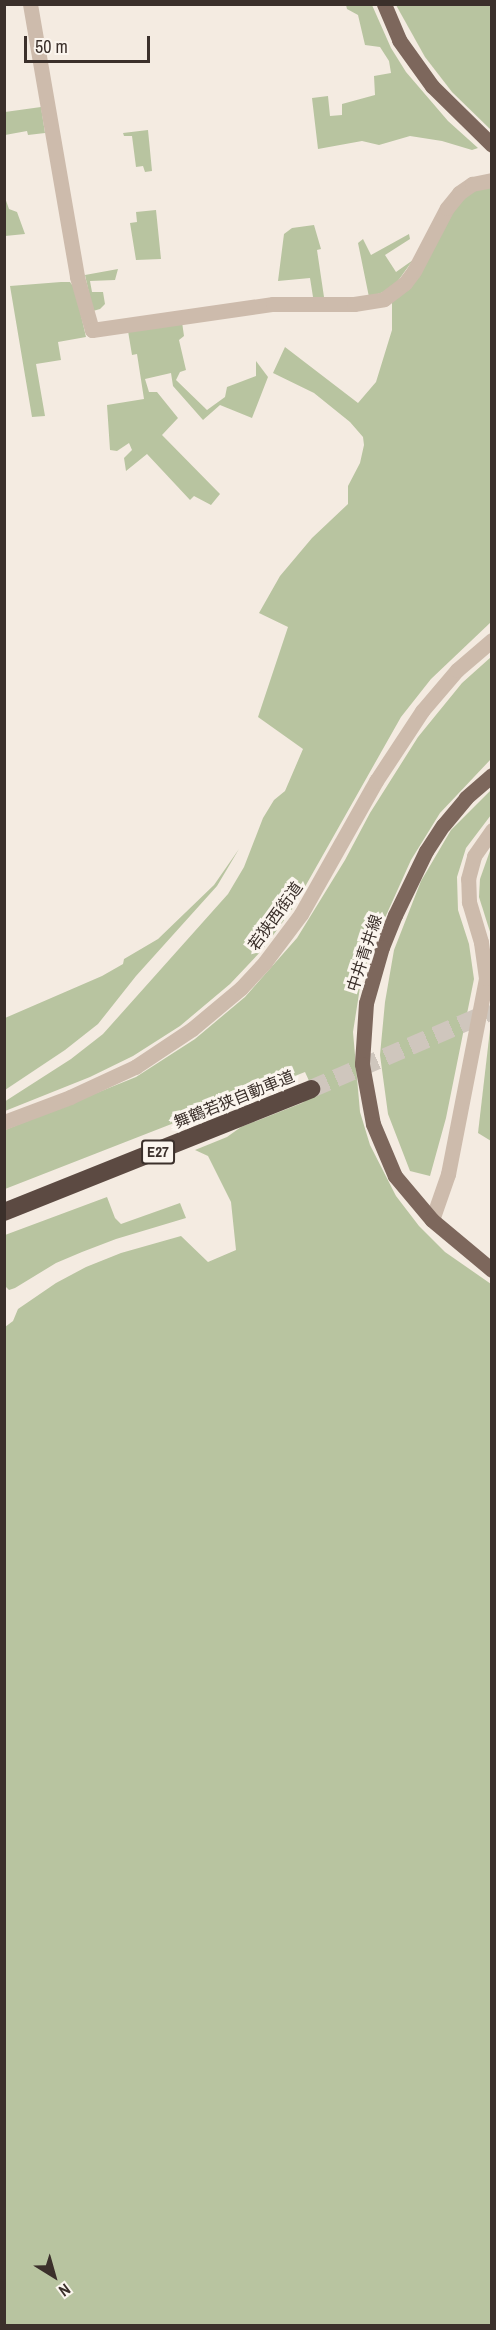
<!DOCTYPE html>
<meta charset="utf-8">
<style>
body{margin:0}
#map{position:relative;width:496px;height:2330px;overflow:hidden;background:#f4ebe1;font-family:"Archivo Narrow","Noto Sans JP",sans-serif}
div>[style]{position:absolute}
.green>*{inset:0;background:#b8c4a0}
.highway-tunnel>*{height:18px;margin-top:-9px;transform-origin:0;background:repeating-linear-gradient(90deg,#cfc6bd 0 18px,transparent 0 27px)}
.minor>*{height:15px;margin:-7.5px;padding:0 7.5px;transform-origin:7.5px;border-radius:7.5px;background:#cdbbac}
.major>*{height:15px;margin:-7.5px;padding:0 7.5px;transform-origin:7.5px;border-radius:7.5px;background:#7d675c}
.highway>*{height:18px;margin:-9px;padding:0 9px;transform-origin:9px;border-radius:9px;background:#5c4a42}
span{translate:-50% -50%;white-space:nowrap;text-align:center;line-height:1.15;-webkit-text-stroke:6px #fbf5ee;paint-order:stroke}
.shield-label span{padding:2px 4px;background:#fbf5ee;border:2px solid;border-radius:4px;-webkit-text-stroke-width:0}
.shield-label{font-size:15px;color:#3b302b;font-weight:700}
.street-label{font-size:16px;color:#3b302b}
.frame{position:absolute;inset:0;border:6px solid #3b302b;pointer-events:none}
.north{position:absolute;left:24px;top:2246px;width:60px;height:60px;-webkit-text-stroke:4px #fbf5ee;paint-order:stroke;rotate:143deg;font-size:16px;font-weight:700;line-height:24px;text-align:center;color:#3b302b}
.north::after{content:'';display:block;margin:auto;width:21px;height:27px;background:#3b302b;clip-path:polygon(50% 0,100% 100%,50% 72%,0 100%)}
.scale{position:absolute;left:24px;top:36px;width:126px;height:27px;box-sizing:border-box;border:3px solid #3b302b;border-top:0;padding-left:8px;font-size:18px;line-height:21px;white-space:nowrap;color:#3b302b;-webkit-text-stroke:4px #fbf5ee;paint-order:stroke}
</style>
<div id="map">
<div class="green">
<i style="clip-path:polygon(346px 5px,372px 5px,391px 48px,406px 72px,448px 121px,478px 148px,472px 150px,442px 141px,410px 136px,379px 145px,362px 141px,318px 149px,312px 98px,328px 96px,330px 116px,342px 115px,342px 104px,375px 95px,374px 76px,391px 73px,389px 61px,380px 47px,365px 45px,358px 15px,347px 9px)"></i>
<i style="clip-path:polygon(396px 5px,491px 5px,491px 130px,452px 92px,425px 57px)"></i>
<i style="clip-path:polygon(41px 107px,45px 133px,28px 135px,27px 131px,5px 135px,5px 112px)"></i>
<i style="clip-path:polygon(148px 130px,152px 171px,145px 172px,143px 166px,136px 167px,132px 136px,124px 136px,123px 133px)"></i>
<i style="clip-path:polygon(491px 185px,491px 622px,431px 679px,401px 717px,293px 908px,263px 949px,230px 984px,180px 1026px,133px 1056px,90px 1077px,5px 1111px,4px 1102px,71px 1059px,103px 1034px,228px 894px,244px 867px,263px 818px,274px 800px,285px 791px,303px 749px,258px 717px,288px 627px,259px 613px,280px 576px,312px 538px,348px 504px,348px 486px,360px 463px,364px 445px,363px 437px,350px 422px,314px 393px,273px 373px,285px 347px,358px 403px,376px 382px,392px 330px,392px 302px,450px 210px,474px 188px)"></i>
<i style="clip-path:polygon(4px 195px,9px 209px,17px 212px,25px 234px,5px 236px)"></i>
<i style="clip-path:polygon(156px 210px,161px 259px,136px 260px,130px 223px,137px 222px,136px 212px)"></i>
<i style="clip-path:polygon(314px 225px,321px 249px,317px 250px,324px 297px,313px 297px,310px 278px,278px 281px,284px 234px,292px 228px)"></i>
<i style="clip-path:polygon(409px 234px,410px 239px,385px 255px,396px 272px,413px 260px,392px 289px,369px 297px,358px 243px,363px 239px,371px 255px)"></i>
<i style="clip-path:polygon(118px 269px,115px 280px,90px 281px,92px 292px,103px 292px,105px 304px,100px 309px,93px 311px,85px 275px)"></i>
<i style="clip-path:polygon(61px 282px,70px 282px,75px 289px,86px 337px,58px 342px,61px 360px,36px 364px,45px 416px,32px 417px,10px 286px)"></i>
<i style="clip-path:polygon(182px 322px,184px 336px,179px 340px,186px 370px,180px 372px,176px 380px,207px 410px,225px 397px,227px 387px,256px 376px,256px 361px,268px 377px,252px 418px,220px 405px,203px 420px,173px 386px,171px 373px,145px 379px,149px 392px,157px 392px,178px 418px,162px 435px,220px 494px,211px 505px,194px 496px,190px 500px,147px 454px,126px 471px,124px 458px,132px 450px,129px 443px,117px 451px,110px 450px,107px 405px,144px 399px,137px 354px,132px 355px,128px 331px)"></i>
<i style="clip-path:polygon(491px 657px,491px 759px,440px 813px,411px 860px,371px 949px,361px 981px,353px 1032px,360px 1112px,370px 1145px,396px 1196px,419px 1226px,445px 1252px,491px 1284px,491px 2325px,5px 2325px,5px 1327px,13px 1321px,18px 1309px,56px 1283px,86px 1267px,121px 1253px,181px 1236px,208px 1262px,236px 1250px,231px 1202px,208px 1156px,195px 1150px,227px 1137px,241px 1127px,302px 1103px,315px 1094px,305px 1072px,5px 1189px,5px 1130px,136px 1077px,195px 1039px,245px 997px,297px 938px,345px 860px,370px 813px,418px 737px,462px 683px)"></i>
<i style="clip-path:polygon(491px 790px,491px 815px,466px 848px,457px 877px,458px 910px,469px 944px,474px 979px,446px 1118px,430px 1176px,410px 1171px,388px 1114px,380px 1055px,385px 1002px,394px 950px,421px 881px,451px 830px)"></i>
<i style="clip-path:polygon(491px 848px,491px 935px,479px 897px,480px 879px)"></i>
<i style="clip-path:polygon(239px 849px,217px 886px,136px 976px,98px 1024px,65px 1050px,5px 1090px,5px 1018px,102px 976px,123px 964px,124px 959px,158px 939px,214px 885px)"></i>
<i style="clip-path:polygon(491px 1021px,491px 1141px,478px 1133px)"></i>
<i style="clip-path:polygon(107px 1197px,115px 1218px,121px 1224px,180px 1203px,186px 1218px,116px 1239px,82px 1252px,56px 1263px,15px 1288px,9px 1290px,5px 1286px,5px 1235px)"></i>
</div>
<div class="highway-tunnel">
<i style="left:311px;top:1089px;width:197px;rotate:-23.3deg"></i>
</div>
<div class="minor">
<i style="left:30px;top:4px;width:277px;rotate:80.2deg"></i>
<i style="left:77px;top:277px;width:55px;rotate:74.2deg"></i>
<i style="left:92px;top:330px;width:183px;rotate:-8.2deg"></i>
<i style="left:273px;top:304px;width:81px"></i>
<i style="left:354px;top:304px;width:30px;rotate:-9deg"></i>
<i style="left:384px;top:299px;width:26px;rotate:-37deg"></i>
<i style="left:405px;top:283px;width:15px;rotate:-53deg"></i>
<i style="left:414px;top:271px;width:71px;rotate:-62.4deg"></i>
<i style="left:447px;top:208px;width:19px;rotate:-51deg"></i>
<i style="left:459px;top:193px;width:16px;rotate:-35deg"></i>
<i style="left:472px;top:184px;width:20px;rotate:-11deg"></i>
<i style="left:4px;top:1122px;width:71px;rotate:-20.7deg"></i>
<i style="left:70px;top:1097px;width:72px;rotate:-24.8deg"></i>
<i style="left:135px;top:1067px;width:69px;rotate:-33.7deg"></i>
<i style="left:192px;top:1029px;width:64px;rotate:-39.9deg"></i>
<i style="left:241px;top:988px;width:35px;rotate:-47deg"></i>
<i style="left:265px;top:962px;width:60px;rotate:-53.1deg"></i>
<i style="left:301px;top:914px;width:153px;rotate:-60.6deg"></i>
<i style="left:376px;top:781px;width:84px;rotate:-56.7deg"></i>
<i style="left:422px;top:711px;width:54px;rotate:-49.5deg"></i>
<i style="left:457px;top:670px;width:46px;rotate:-40.6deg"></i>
<i style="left:432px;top:1220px;width:49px;rotate:-70.8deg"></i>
<i style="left:448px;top:1174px;width:200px;rotate:-79deg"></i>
<i style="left:486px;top:978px;width:36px;rotate:-98deg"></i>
<i style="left:481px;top:942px;width:42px;rotate:-106.7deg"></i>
<i style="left:469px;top:902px;width:23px;rotate:-92deg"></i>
<i style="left:468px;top:879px;width:24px;rotate:-75deg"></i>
<i style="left:474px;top:856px;width:32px;rotate:-55deg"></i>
</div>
<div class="major">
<i style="left:384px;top:4px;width:39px;rotate:67deg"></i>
<i style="left:399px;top:40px;width:57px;rotate:54.3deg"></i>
<i style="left:432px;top:86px;width:84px;rotate:44.5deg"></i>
<i style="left:492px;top:775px;width:35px;rotate:139deg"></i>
<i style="left:466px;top:798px;width:35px;rotate:130deg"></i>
<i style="left:443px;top:825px;width:31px;rotate:123deg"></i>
<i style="left:426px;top:851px;width:71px;rotate:115.8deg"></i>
<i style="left:395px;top:915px;width:35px;rotate:112deg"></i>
<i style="left:382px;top:947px;width:58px;rotate:105.9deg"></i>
<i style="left:366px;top:1003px;width:61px;rotate:93.8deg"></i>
<i style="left:362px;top:1064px;width:61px;rotate:79.6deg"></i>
<i style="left:373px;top:1124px;width:56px;rotate:67.1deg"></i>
<i style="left:395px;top:1176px;width:57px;rotate:49.9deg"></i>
<i style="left:432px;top:1220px;width:78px;rotate:39.8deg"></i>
</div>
<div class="highway">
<i style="left:4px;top:1212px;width:331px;rotate:-21.8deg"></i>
</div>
<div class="shield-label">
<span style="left:158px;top:1152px">E27</span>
</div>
<div class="street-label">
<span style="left:275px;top:916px;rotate:-54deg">若狭西街道</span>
<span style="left:364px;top:953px;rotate:-72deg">中井青井線</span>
<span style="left:234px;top:1099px;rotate:-22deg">舞鶴若狭自動車道</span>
</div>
<div class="frame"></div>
<div class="north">N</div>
<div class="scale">50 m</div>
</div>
